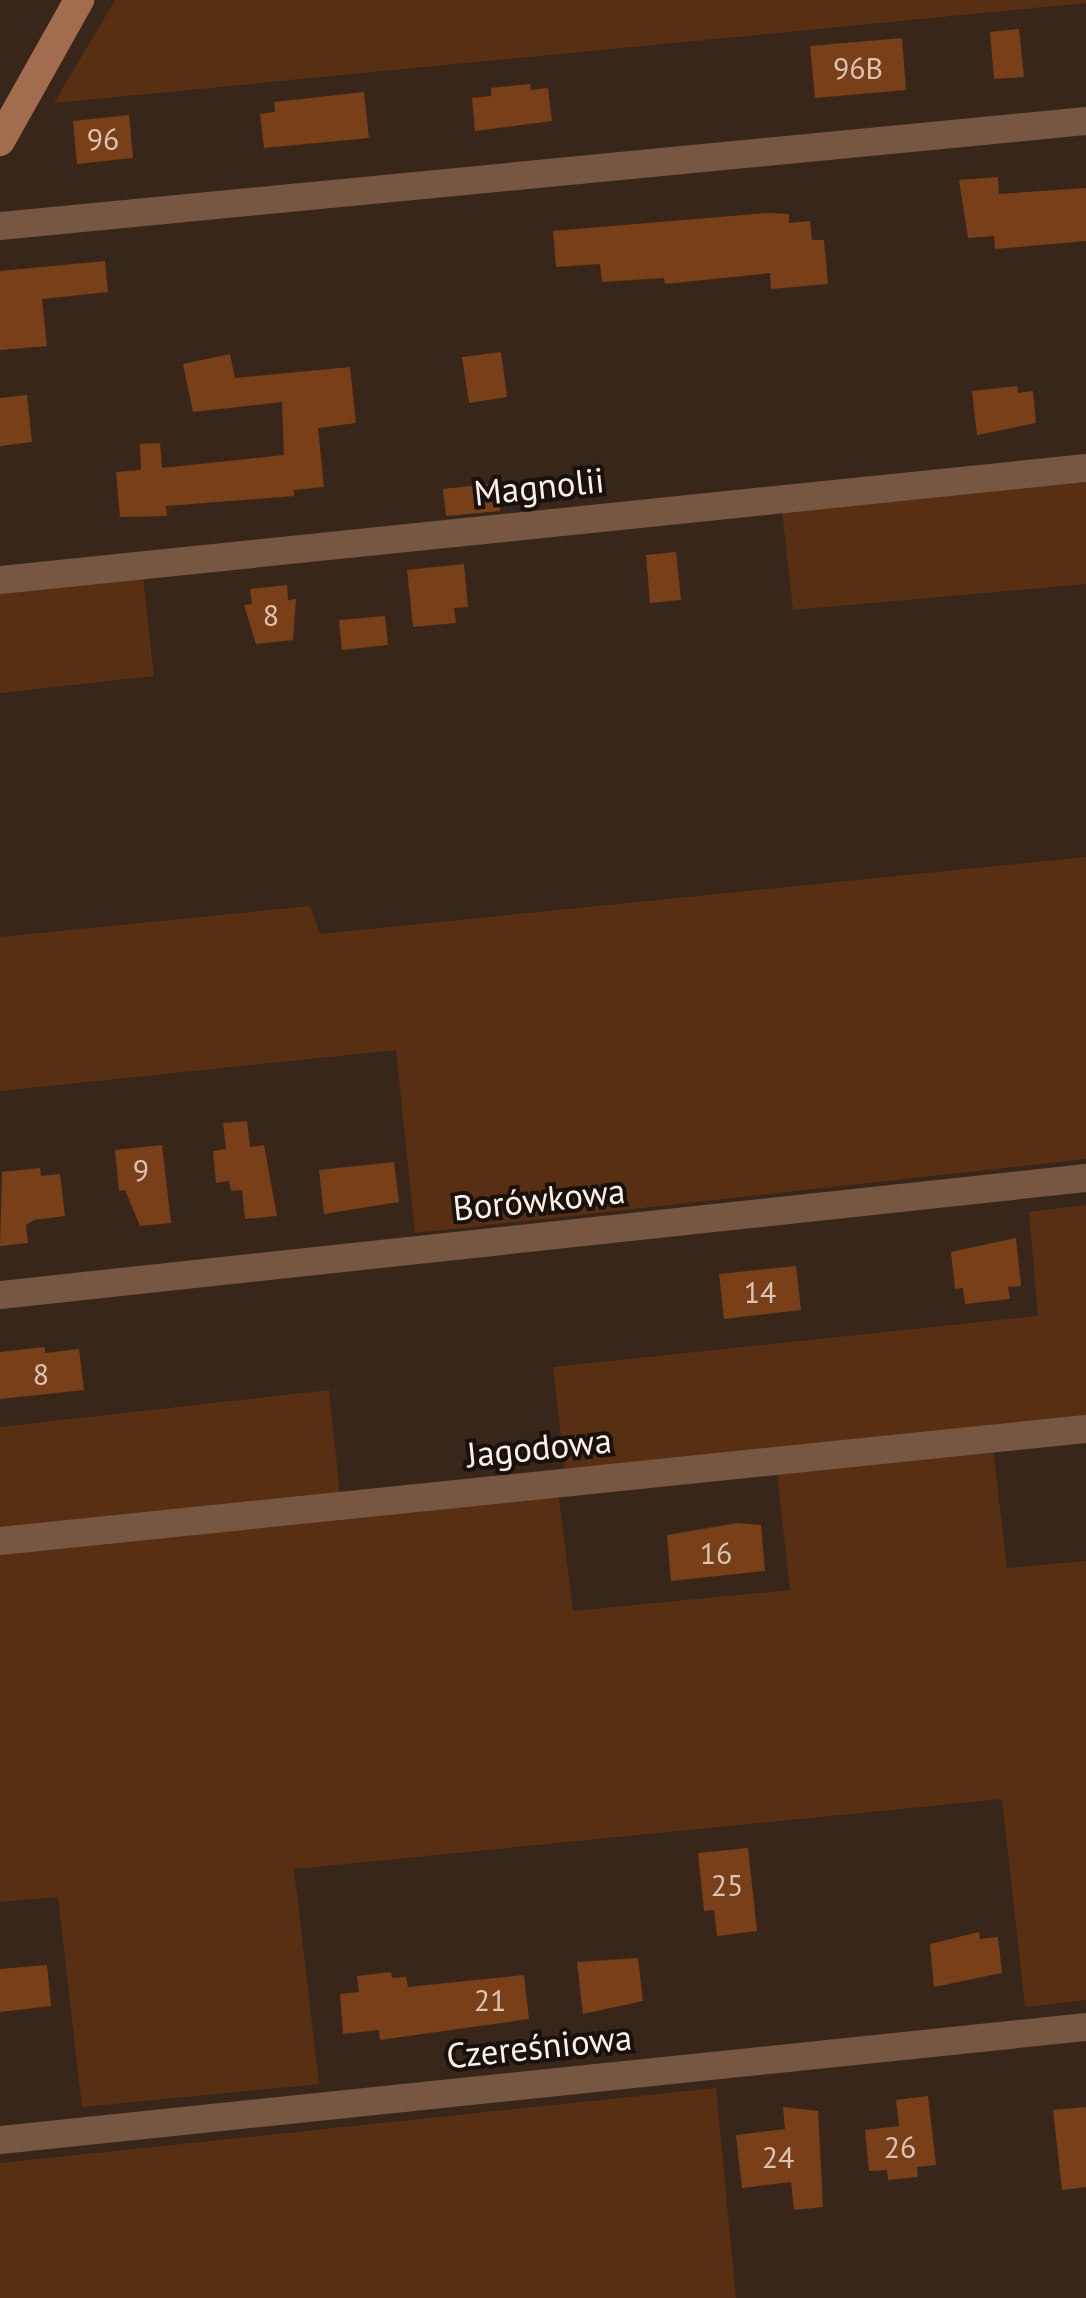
<!DOCTYPE html>
<meta charset="utf-8">
<style>
body{margin:0}
#map{position:relative;width:1086px;height:2298px;overflow:hidden;background:#38261b;font-family:"PT Sans",sans-serif}
div>[style]{position:absolute}
.green>*{inset:0;background:#592f13}
.building>*{inset:0;background:#793f18}
.street>*{height:28px;margin:-14px;padding:0 14px;transform-origin:14px;border-radius:14px;background:#775642}
.secondary>*{height:30px;margin:-15px;padding:0 15px;transform-origin:15px;border-radius:15px;background:#a26d4e}
span{translate:-50% -50%;white-space:nowrap;text-align:center;line-height:1.15;-webkit-text-stroke:8px #19110c;paint-order:stroke}
.number-label{font-size:30px;color:#dbc4b5}
.number-label span{-webkit-text-stroke-width:0}
.street-label{font-size:35px;color:#fcf0e9}
</style>
<div id="map">
<div class="green">
<i style="clip-path:polygon(115px 0,1086px 0,1086px 3px,54px 103px)"></i>
<i style="clip-path:polygon(1086px 482px,1086px 584px,793px 610px,782px 511px)"></i>
<i style="clip-path:polygon(143px 577px,154px 676px,0 693px,0 591px)"></i>
<i style="clip-path:polygon(1086px 857px,1086px 1159px,415px 1233px,396px 1050px,0 1091px,0 937px,310px 906px,320px 934px)"></i>
<i style="clip-path:polygon(1086px 1205px,1086px 1417px,565px 1471px,553px 1367px,1038px 1316px,1029px 1212px)"></i>
<i style="clip-path:polygon(329px 1390px,340px 1496px,0 1530px,0 1427px)"></i>
<i style="clip-path:polygon(993px 1448px,1007px 1568px,1086px 1561px,1086px 2000px,1025px 2007px,1002px 1799px,294px 1869px,319px 2084px,82px 2107px,58px 1897px,0 1902px,0 1550px,558px 1491px,573px 1611px,790px 1590px,777px 1473px)"></i>
<i style="clip-path:polygon(716px 2088px,736px 2298px,0 2298px,0 2163px)"></i>
</div>
<div class="building">
<i style="clip-path:polygon(1019px 29px,1024px 77px,994px 79px,990px 32px)"></i>
<i style="clip-path:polygon(902px 38px,906px 90px,815px 98px,810px 46px)"></i>
<i style="clip-path:polygon(530px 84px,531px 90px,548px 88px,552px 121px,475px 131px,472px 98px,491px 96px,491px 88px)"></i>
<i style="clip-path:polygon(364px 92px,369px 138px,264px 148px,260px 114px,275px 112px,274px 102px)"></i>
<i style="clip-path:polygon(129px 115px,133px 158px,77px 164px,73px 121px)"></i>
<i style="clip-path:polygon(998px 177px,999px 194px,1086px 188px,1086px 241px,995px 249px,994px 236px,968px 238px,959px 180px)"></i>
<i style="clip-path:polygon(768px 213px,789px 214px,789px 223px,810px 221px,812px 240px,824px 240px,828px 284px,771px 289px,770px 273px,665px 284px,664px 278px,602px 282px,600px 264px,556px 267px,553px 231px)"></i>
<i style="clip-path:polygon(105px 261px,108px 292px,42px 299px,47px 346px,0 350px,0 271px)"></i>
<i style="clip-path:polygon(501px 352px,507px 397px,469px 403px,462px 357px)"></i>
<i style="clip-path:polygon(230px 354px,235px 378px,350px 367px,356px 423px,318px 428px,324px 487px,294px 490px,294px 496px,166px 506px,167px 516px,120px 517px,116px 472px,141px 470px,140px 444px,160px 443px,162px 468px,284px 455px,282px 402px,193px 412px,183px 364px)"></i>
<i style="clip-path:polygon(1017px 386px,1018px 393px,1033px 391px,1036px 423px,977px 435px,972px 391px)"></i>
<i style="clip-path:polygon(27px 395px,32px 442px,0 446px,0 398px)"></i>
<i style="clip-path:polygon(497px 483px,500px 511px,446px 516px,443px 489px)"></i>
<i style="clip-path:polygon(676px 552px,681px 600px,650px 603px,646px 555px)"></i>
<i style="clip-path:polygon(464px 564px,468px 607px,454px 608px,456px 623px,413px 627px,407px 570px)"></i>
<i style="clip-path:polygon(287px 585px,288px 600px,296px 599px,293px 640px,256px 644px,244px 605px,252px 604px,250px 589px)"></i>
<i style="clip-path:polygon(385px 616px,388px 645px,342px 650px,339px 620px)"></i>
<i style="clip-path:polygon(247px 1121px,250px 1147px,264px 1145px,277px 1216px,245px 1219px,242px 1190px,231px 1191px,229px 1181px,216px 1183px,213px 1151px,226px 1149px,223px 1123px)"></i>
<i style="clip-path:polygon(162px 1145px,171px 1223px,140px 1226px,125px 1190px,119px 1191px,115px 1150px)"></i>
<i style="clip-path:polygon(394px 1162px,399px 1202px,324px 1214px,319px 1170px)"></i>
<i style="clip-path:polygon(40px 1168px,41px 1176px,60px 1174px,65px 1216px,34px 1220px,26px 1225px,28px 1243px,0 1246px,2px 1172px)"></i>
<i style="clip-path:polygon(1016px 1238px,1021px 1286px,1008px 1287px,1010px 1299px,965px 1304px,963px 1288px,955px 1289px,951px 1252px)"></i>
<i style="clip-path:polygon(796px 1266px,801px 1310px,724px 1319px,719px 1274px)"></i>
<i style="clip-path:polygon(45px 1347px,45px 1353px,79px 1349px,84px 1390px,0 1399px,0 1352px)"></i>
<i style="clip-path:polygon(737px 1523px,761px 1525px,765px 1571px,671px 1581px,667px 1535px)"></i>
<i style="clip-path:polygon(748px 1848px,757px 1931px,717px 1936px,714px 1910px,704px 1911px,698px 1853px)"></i>
<i style="clip-path:polygon(979px 1932px,980px 1939px,998px 1937px,1002px 1973px,934px 1987px,930px 1944px)"></i>
<i style="clip-path:polygon(638px 1958px,643px 2001px,583px 2014px,577px 1962px)"></i>
<i style="clip-path:polygon(47px 1965px,51px 2006px,0 2012px,0 1969px)"></i>
<i style="clip-path:polygon(391px 1972px,392px 1978px,406px 1977px,408px 1987px,524px 1975px,529px 2019px,380px 2040px,379px 2030px,343px 2034px,340px 1994px,359px 1992px,357px 1976px)"></i>
<i style="clip-path:polygon(928px 2096px,936px 2165px,917px 2167px,918px 2177px,888px 2180px,887px 2170px,869px 2171px,865px 2130px,899px 2126px,896px 2100px)"></i>
<i style="clip-path:polygon(783px 2107px,818px 2111px,823px 2207px,794px 2210px,791px 2182px,742px 2188px,736px 2135px,785px 2129px)"></i>
<i style="clip-path:polygon(1086px 2107px,1086px 2187px,1062px 2190px,1053px 2110px)"></i>
</div>
<div class="street">
<i style="left:0;top:226px;width:1091px;rotate:-5.52deg"></i>
<i style="left:0;top:580px;width:1092px;rotate:-5.89deg"></i>
<i style="left:0;top:1295px;width:1092px;rotate:-6.15deg"></i>
<i style="left:0;top:1541px;width:1092px;rotate:-5.89deg"></i>
<i style="left:0;top:2140px;width:1092px;rotate:-5.94deg"></i>
</div>
<div class="secondary">
<i style="left:0;top:141px;width:162px;rotate:-60.7deg"></i>
</div>
<div class="number-label">
<span style="left:858px;top:68px">96B</span>
<span style="left:103px;top:139px">96</span>
<span style="left:271px;top:615px">8</span>
<span style="left:141px;top:1170px">9</span>
<span style="left:760px;top:1292px">14</span>
<span style="left:41px;top:1374px">8</span>
<span style="left:716px;top:1553px">16</span>
<span style="left:727px;top:1885px">25</span>
<span style="left:490px;top:2000px">21</span>
<span style="left:900px;top:2147px">26</span>
<span style="left:778px;top:2157px">24</span>
</div>
<div class="street-label">
<span style="left:539px;top:486px;rotate:-6deg">Magnolii</span>
<span style="left:539px;top:1199px;rotate:-6deg">Borówkowa</span>
<span style="left:539px;top:1447px;rotate:-6deg">Jagodowa</span>
<span style="left:539px;top:2046px;rotate:-6deg">Czereśniowa</span>
</div>
</div>
